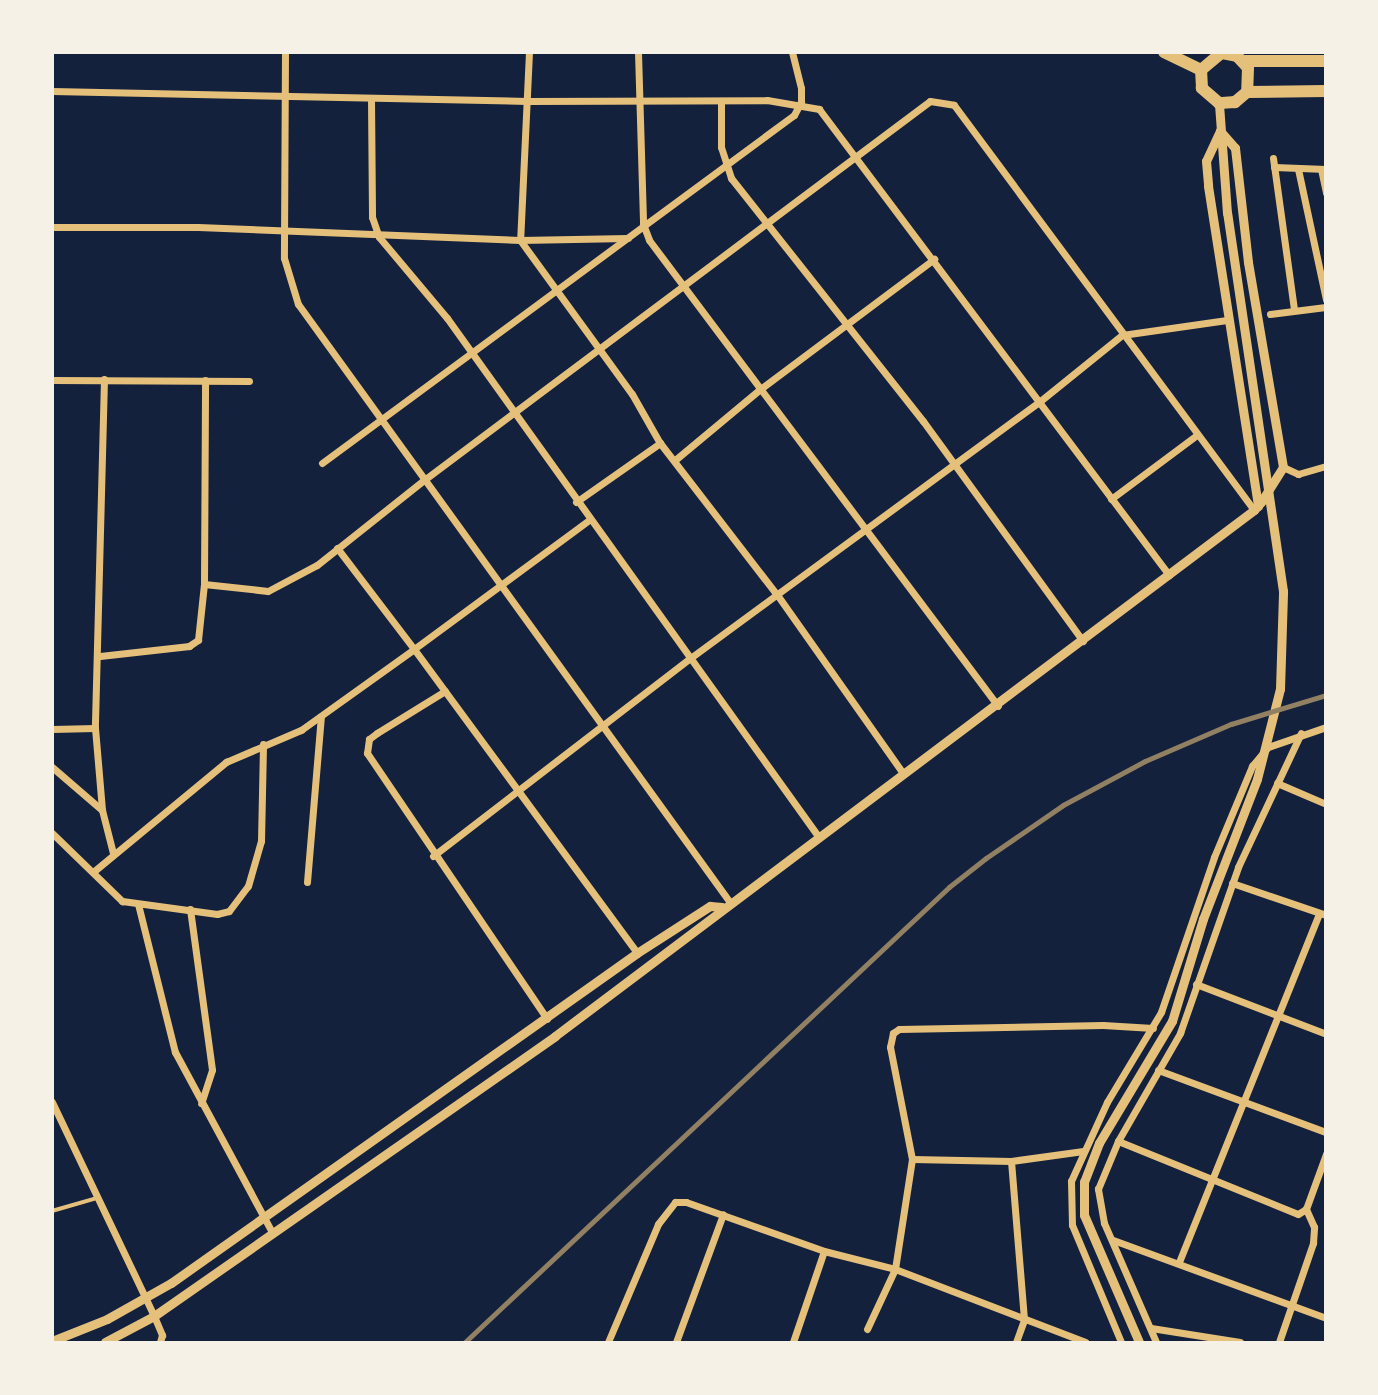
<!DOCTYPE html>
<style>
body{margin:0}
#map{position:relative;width:1378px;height:1395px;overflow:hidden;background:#14213d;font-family:Lora,serif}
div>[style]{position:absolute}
.service>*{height:3.5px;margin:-1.75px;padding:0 1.75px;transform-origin:1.75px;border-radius:1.75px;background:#e5c07b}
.minor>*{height:7px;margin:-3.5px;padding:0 3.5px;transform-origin:3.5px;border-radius:3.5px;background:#e5c07b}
.tertiary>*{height:9px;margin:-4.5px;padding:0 4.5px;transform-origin:4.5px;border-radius:4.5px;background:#e5c07b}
.primary>*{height:12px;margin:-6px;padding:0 6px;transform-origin:6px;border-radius:6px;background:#e5c07b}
.rail>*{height:5px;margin:-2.5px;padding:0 2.5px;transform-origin:2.5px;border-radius:2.5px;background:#918062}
span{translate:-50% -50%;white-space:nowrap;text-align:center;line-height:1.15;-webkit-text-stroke:5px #f6f1e7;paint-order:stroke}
.frame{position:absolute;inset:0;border:54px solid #f6f1e7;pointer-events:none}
</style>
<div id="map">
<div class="service">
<i style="left:52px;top:1211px;width:47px;rotate:-16.1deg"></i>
</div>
<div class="minor">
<i style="left:285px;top:52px;width:206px;rotate:90.3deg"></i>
<i style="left:284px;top:258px;width:48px;rotate:73.1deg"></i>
<i style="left:298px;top:304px;width:736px;rotate:54.17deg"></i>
<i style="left:529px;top:52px;width:188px;rotate:92.7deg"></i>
<i style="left:520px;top:240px;width:190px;rotate:54deg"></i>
<i style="left:632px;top:394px;width:56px;rotate:60.3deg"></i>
<i style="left:660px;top:443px;width:193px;rotate:52.4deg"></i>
<i style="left:778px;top:596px;width:215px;rotate:54.8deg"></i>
<i style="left:638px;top:52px;width:172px;rotate:88.3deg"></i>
<i style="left:643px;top:224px;width:17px;rotate:69deg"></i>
<i style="left:649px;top:240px;width:582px;rotate:53.17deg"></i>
<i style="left:52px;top:91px;width:475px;rotate:1.2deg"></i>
<i style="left:527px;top:101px;width:240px;rotate:-0.2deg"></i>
<i style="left:767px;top:100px;width:53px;rotate:9.8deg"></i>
<i style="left:819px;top:109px;width:583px;rotate:53.09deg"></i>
<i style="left:371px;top:99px;width:118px;rotate:89.5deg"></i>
<i style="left:372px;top:217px;width:21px;rotate:71deg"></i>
<i style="left:379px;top:237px;width:106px;rotate:50deg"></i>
<i style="left:447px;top:318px;width:637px;rotate:54.39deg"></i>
<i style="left:721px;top:101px;width:46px;rotate:90deg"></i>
<i style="left:721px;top:147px;width:33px;rotate:72deg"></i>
<i style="left:731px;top:178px;width:310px;rotate:51.7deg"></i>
<i style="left:923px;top:421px;width:272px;rotate:54deg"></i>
<i style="left:1273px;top:158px;width:153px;rotate:82.1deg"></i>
<i style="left:1274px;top:167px;width:52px;rotate:2.2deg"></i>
<i style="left:1298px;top:169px;width:134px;rotate:77.9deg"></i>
<i style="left:1321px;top:169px;width:25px;rotate:78deg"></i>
<i style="left:52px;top:227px;width:146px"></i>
<i style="left:198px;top:227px;width:322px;rotate:2.3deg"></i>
<i style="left:520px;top:240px;width:108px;rotate:-1.1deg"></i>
<i style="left:1270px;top:314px;width:56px;rotate:-7.1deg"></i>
<i style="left:104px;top:379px;width:349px;rotate:91.5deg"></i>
<i style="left:95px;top:728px;width:82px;rotate:85.1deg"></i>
<i style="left:102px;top:810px;width:44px;rotate:75.7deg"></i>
<i style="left:52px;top:380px;width:197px;rotate:0.3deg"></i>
<i style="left:675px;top:460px;width:109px;rotate:-39.8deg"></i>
<i style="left:759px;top:390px;width:219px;rotate:-36.8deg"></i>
<i style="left:322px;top:463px;width:586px;rotate:-36.4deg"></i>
<i style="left:794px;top:115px;width:15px;rotate:-62deg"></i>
<i style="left:801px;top:102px;width:14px;rotate:-90deg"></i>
<i style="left:801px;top:88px;width:37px;rotate:-104deg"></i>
<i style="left:1283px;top:467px;width:17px;rotate:25deg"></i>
<i style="left:1298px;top:474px;width:29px;rotate:-16deg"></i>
<i style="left:1111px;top:499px;width:107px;rotate:-36.7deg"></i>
<i style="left:576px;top:502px;width:103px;rotate:-35.1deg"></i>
<i style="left:589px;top:520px;width:217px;rotate:143.6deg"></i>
<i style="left:414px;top:649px;width:377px;rotate:53.7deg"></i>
<i style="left:204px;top:584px;width:64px;rotate:6.2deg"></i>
<i style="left:268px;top:591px;width:55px;rotate:-28deg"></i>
<i style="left:317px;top:565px;width:137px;rotate:-38.5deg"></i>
<i style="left:424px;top:480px;width:632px;rotate:-36.83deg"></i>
<i style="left:930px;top:101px;width:24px;rotate:9deg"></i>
<i style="left:954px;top:105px;width:504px;rotate:53.47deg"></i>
<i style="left:100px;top:656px;width:90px;rotate:-6.4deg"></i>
<i style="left:189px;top:646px;width:11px;rotate:-34deg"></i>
<i style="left:198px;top:640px;width:56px;rotate:-83.9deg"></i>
<i style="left:204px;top:584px;width:204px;rotate:-89.7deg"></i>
<i style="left:445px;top:691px;width:80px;rotate:148.3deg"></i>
<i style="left:377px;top:733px;width:10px;rotate:143deg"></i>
<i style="left:369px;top:739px;width:14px;rotate:98deg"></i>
<i style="left:367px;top:753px;width:321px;rotate:55.9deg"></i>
<i style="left:52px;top:729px;width:43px;rotate:-1.3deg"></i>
<i style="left:52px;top:767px;width:66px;rotate:40.7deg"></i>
<i style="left:1277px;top:783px;width:53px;rotate:23.2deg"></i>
<i style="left:52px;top:833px;width:98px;rotate:44.2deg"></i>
<i style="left:122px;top:901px;width:96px;rotate:7.8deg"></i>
<i style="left:217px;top:914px;width:12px;rotate:-14deg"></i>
<i style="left:229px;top:911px;width:31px;rotate:-53deg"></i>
<i style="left:248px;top:886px;width:47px;rotate:-73.9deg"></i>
<i style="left:261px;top:841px;width:97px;rotate:-88.8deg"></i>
<i style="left:433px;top:856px;width:323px;rotate:-37.6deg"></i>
<i style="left:689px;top:659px;width:434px;rotate:-36.3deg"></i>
<i style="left:1039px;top:402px;width:107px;rotate:-38.9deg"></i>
<i style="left:1122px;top:335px;width:106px;rotate:-8.1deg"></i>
<i style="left:93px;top:872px;width:173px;rotate:-39.6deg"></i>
<i style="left:226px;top:762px;width:82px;rotate:-23.1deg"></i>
<i style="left:301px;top:730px;width:139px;rotate:-35.6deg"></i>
<i style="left:414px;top:649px;width:127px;rotate:-127.3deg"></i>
<i style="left:307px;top:882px;width:166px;rotate:-85.2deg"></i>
<i style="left:1232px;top:883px;width:99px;rotate:18.8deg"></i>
<i style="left:138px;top:904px;width:153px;rotate:76deg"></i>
<i style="left:175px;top:1052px;width:204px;rotate:61.7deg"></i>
<i style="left:190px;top:909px;width:162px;rotate:82.2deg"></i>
<i style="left:212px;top:1070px;width:35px;rotate:108deg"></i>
<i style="left:1196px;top:984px;width:139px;rotate:21deg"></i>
<i style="left:1158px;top:1070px;width:179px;rotate:20.3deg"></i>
<i style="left:52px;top:1102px;width:237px;rotate:64.5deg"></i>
<i style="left:154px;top:1316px;width:21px;rotate:67deg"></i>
<i style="left:162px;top:1335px;width:7px;rotate:106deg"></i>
<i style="left:1118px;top:1141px;width:194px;rotate:22.1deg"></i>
<i style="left:1298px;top:1214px;width:9px;rotate:-32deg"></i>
<i style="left:1306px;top:1209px;width:59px;rotate:-70deg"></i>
<i style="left:912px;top:1159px;width:114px;rotate:-101.1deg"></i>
<i style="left:890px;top:1047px;width:14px;rotate:-78deg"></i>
<i style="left:893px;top:1033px;width:7px;rotate:-34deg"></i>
<i style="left:899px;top:1029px;width:204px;rotate:-1.1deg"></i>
<i style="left:1103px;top:1025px;width:50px;rotate:3.4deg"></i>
<i style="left:1011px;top:1161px;width:73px;rotate:-7.9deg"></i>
<i style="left:1113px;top:1240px;width:227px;rotate:20.1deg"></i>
<i style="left:1179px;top:1262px;width:376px;rotate:-68.1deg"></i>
<i style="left:1151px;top:1328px;width:90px;rotate:8.9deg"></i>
<i style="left:867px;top:1329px;width:66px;rotate:-65deg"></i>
<i style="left:895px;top:1269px;width:111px;rotate:-81.2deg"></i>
<i style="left:912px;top:1159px;width:99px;rotate:1.2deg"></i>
<i style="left:1011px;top:1161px;width:160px;rotate:85.3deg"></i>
<i style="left:1024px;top:1320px;width:23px;rotate:110deg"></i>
<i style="left:608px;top:1342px;width:128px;rotate:-67deg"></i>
<i style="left:658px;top:1224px;width:28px;rotate:-52deg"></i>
<i style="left:675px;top:1202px;width:11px"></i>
<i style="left:686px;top:1202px;width:146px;rotate:19.5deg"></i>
<i style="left:824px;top:1251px;width:73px;rotate:14.2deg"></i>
<i style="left:895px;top:1269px;width:204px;rotate:21deg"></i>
<i style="left:676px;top:1342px;width:136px;rotate:-69.8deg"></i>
<i style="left:793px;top:1342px;width:96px;rotate:-71.2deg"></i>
<i style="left:1121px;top:1342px;width:127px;rotate:-112.7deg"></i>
<i style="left:1072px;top:1225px;width:44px;rotate:-91.3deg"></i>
<i style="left:1071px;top:1181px;width:87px;rotate:-65.5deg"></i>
<i style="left:1107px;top:1102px;width:105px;rotate:-59deg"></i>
<i style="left:1161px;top:1012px;width:164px;rotate:-71.1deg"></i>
<i style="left:1214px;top:857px;width:99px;rotate:-67.3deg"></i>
<i style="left:1252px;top:766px;width:25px;rotate:-50deg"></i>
<i style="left:1268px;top:747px;width:61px;rotate:-19deg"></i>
<i style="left:1156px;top:1342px;width:130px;rotate:-113.6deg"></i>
<i style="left:1104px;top:1223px;width:35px;rotate:-100deg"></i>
<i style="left:1098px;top:1189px;width:52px;rotate:-67.4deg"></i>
<i style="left:1118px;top:1141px;width:125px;rotate:-60.1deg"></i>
<i style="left:1180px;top:1033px;width:176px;rotate:-70.7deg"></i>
<i style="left:1238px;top:867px;width:148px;rotate:-64.8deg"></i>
<i style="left:1279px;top:1342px;width:105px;rotate:-71deg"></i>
<i style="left:1313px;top:1243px;width:16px;rotate:-86deg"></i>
<i style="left:1314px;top:1227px;width:20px;rotate:-114deg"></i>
</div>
<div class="tertiary">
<i style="left:52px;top:1341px;width:59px;rotate:-21.8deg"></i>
<i style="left:107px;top:1319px;width:73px;rotate:-29.4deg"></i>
<i style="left:171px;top:1283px;width:571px;rotate:-35.3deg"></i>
<i style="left:637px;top:953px;width:87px;rotate:-32.8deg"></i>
<i style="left:710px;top:906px;width:12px;rotate:5deg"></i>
<i style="left:105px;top:1342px;width:55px;rotate:-28deg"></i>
<i style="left:154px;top:1316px;width:489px;rotate:-34.9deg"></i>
<i style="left:555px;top:1036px;width:875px;rotate:-36.96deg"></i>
<i style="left:1254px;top:510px;width:11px;rotate:-49deg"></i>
<i style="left:1261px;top:502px;width:41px;rotate:-57.8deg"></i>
<i style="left:1283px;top:467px;width:208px;rotate:-99.7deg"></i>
<i style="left:1248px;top:262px;width:115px;rotate:-96.5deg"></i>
<i style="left:1235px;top:148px;width:23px;rotate:-131deg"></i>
<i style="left:1220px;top:131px;width:33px;rotate:115deg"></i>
<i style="left:1206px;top:161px;width:25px;rotate:85deg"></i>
<i style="left:1208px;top:186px;width:324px;rotate:81.1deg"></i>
<i style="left:1139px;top:1342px;width:138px;rotate:-113.4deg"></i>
<i style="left:1084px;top:1215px;width:33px;rotate:-90deg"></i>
<i style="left:1084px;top:1182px;width:42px;rotate:-69deg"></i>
<i style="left:1099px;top:1143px;width:142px;rotate:-59.1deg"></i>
<i style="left:1172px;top:1021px;width:107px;rotate:-73.1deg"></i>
<i style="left:1203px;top:919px;width:150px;rotate:-68.9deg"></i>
<i style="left:1257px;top:779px;width:93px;rotate:-75.7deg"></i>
<i style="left:1280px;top:689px;width:98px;rotate:-88.2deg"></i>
<i style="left:1283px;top:591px;width:382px;rotate:-98.4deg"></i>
<i style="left:1227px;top:213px;width:110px;rotate:-94.2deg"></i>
</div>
<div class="primary">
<i style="left:1164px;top:52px;width:41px;rotate:25.9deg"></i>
<i style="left:1217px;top:52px;width:20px;rotate:11deg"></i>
<i style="left:1237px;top:56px;width:16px;rotate:47deg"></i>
<i style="left:1248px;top:68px;width:24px;rotate:92deg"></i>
<i style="left:1247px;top:92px;width:16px;rotate:140deg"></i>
<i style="left:1235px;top:102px;width:16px;rotate:176deg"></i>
<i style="left:1219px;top:103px;width:23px;rotate:-139deg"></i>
<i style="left:1202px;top:88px;width:18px;rotate:-93deg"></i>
<i style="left:1201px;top:70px;width:25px;rotate:-40deg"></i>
<i style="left:1243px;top:61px;width:83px"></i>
<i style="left:1247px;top:92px;width:79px;rotate:-0.7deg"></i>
</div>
<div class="rail">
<i style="left:465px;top:1342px;width:664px;rotate:-43.23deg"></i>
<i style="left:949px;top:887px;width:47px;rotate:-38.1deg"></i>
<i style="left:986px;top:858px;width:93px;rotate:-34.5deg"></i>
<i style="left:1063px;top:805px;width:93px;rotate:-28.2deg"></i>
<i style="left:1145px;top:761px;width:94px;rotate:-23.3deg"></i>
<i style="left:1231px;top:724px;width:99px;rotate:-17deg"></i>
</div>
<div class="frame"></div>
</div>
